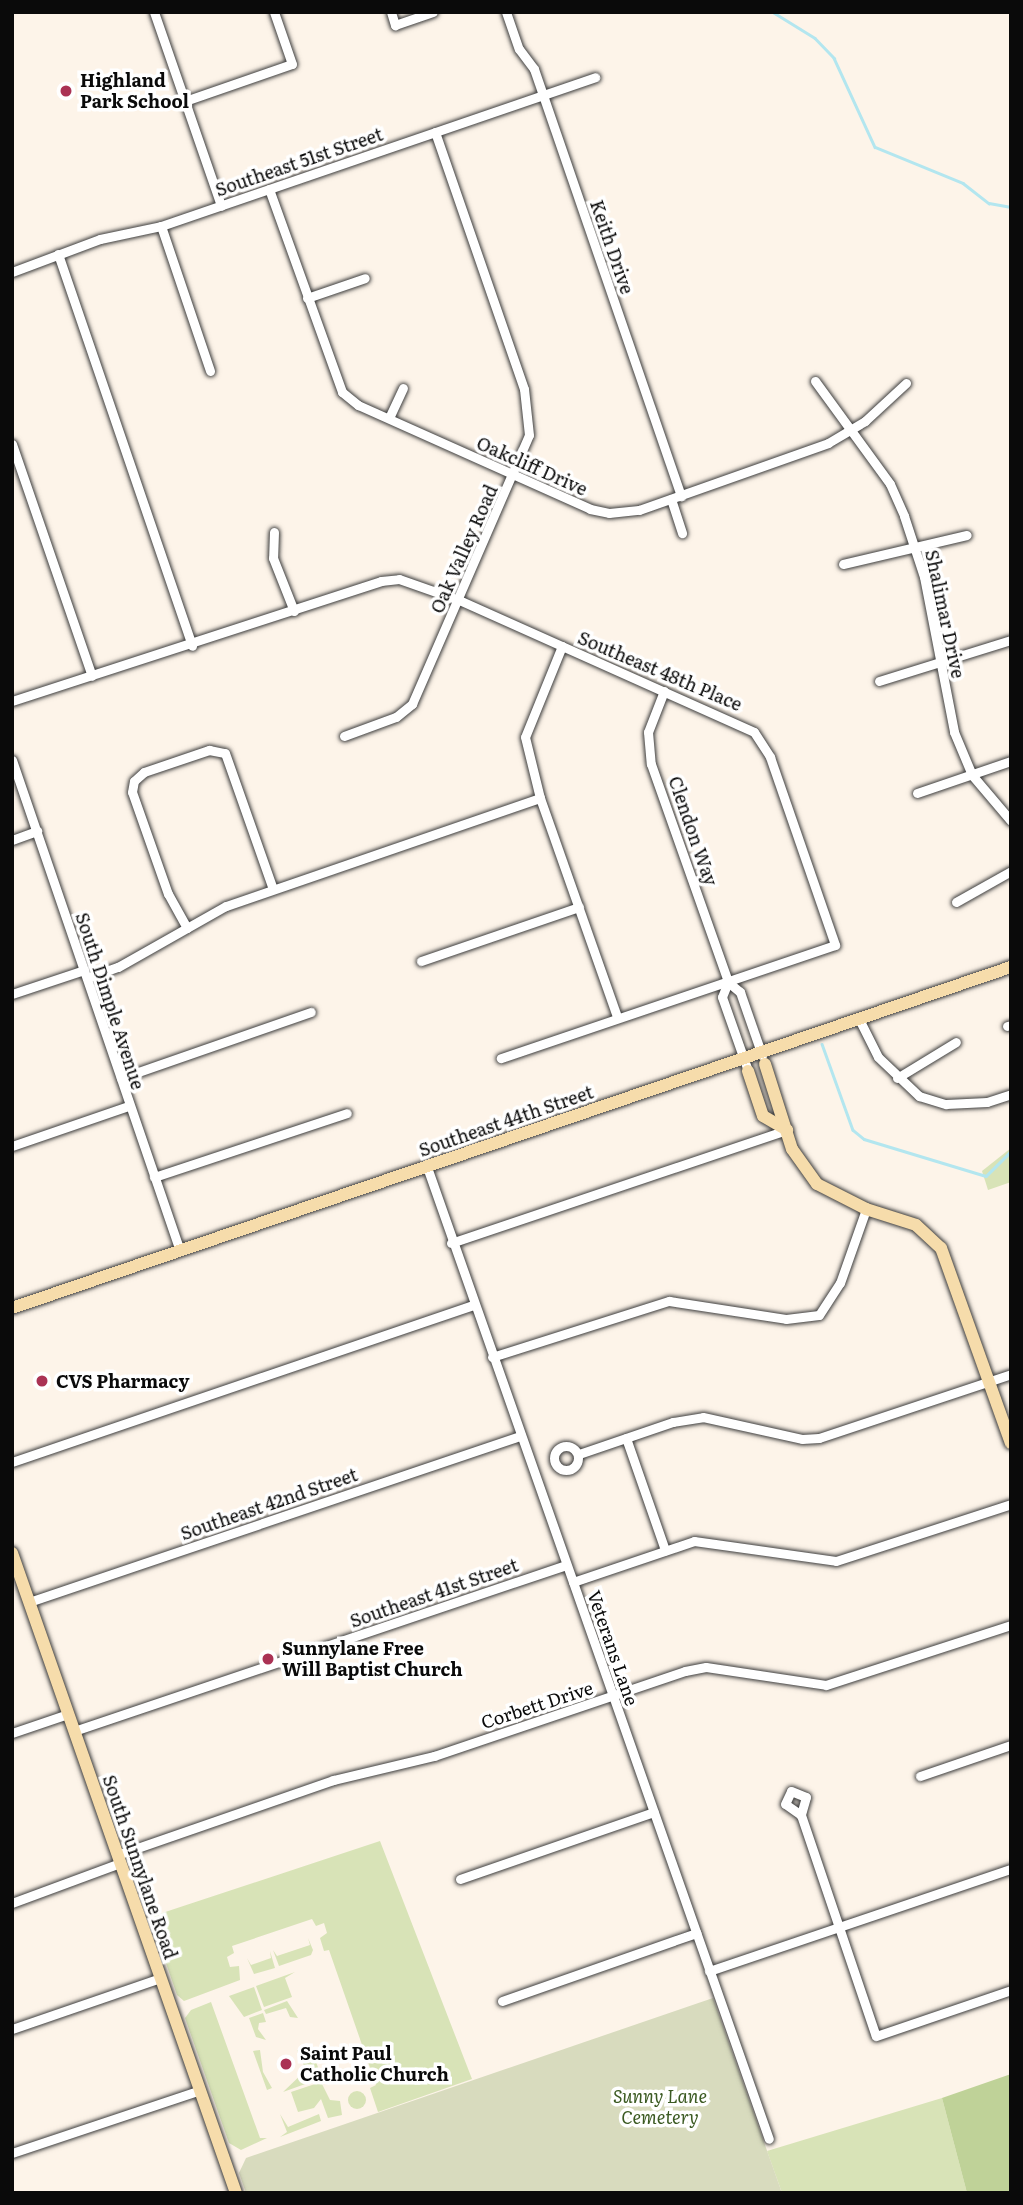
<!DOCTYPE html>
<style>
body{margin:0}
#map{position:relative;width:1023px;height:2205px;overflow:hidden;background:#fdf4e9;font-family:Literata,serif}
div>[style]{position:absolute}
.green>*{inset:0;background:#d8e3b7}
.round{border-radius:50%}
.forest>*{inset:0;background:#bfd298}
.cemetery>*{inset:0;background:#d8dbbe}
.stream>*{height:2.5px;margin:-1.25px;padding:0 1.25px;transform-origin:1.25px;border-radius:1.25px;background:#b3e6ef}
.roads{filter:drop-shadow(0 0 2px #3d3d3d) drop-shadow(0 0 2px #3d3d3d)}
.street>*{height:9px;margin:-4.5px;padding:0 4.5px;transform-origin:4.5px;border-radius:4.5px;background:#fff}
.street>.ring{margin:-4.5px;padding:0;box-sizing:content-box;background:none;border:9px solid #fff;border-radius:50%}
.secondary>*{height:12px;margin:-6px;padding:0 6px;transform-origin:6px;border-radius:6px;background:#f6dcab}
.dots>*{width:19px;height:19px;translate:-50% -50%;box-sizing:border-box;border:4px solid #fff;border-radius:50%}
span{translate:-50% -50%;white-space:nowrap;text-align:center;line-height:1.15;-webkit-text-stroke:7px #fff;paint-order:stroke}
.poi-label{font-size:18px;color:#0a0a0a;font-weight:700}
.left{translate:0 -50%;text-align:left}
.street-label{font-size:18px;color:#0a0a0a}
.park-label{font-size:18px;color:#3b5a22;font-style:italic}
.frame{position:absolute;inset:0;border:14px solid #0a0a0a;pointer-events:none}
</style>
<div id="map">
<div class="green">
<i style="clip-path:polygon(1011px 1148px,1011px 1182px,988px 1190px,982px 1171px)"></i>
<i style="clip-path:polygon(380px 1841px,472px 2079px,378px 2112px,370px 2088px,376px 2085px,329px 1950px,324px 1951px,320px 1938px,327px 1933px,324px 1923px,316px 1926px,312px 1919px,232px 1946px,234px 1953px,227px 1957px,230px 1967px,239px 1966px,240px 1980px,184px 2001px,177px 1995px,150px 1917px)"></i>
<i style="clip-path:polygon(308px 1938px,313px 1950px,311px 1955px,279px 1966px,273px 1950px,277px 1956px,310px 1945px)"></i>
<i style="clip-path:polygon(270px 1951px,275px 1968px,254px 1974px,247px 1958px,251px 1965px,271px 1958px)"></i>
<i style="clip-path:polygon(295px 1972px,285px 1978px,292px 1997px,264px 2007px,256px 1986px)"></i>
<i style="clip-path:polygon(254px 1987px,262px 2010px,244px 2017px,229px 1996px)"></i>
<i style="clip-path:polygon(287px 2001px,298px 2018px,290px 2017px,286px 2008px,266px 2014px,264px 2010px)"></i>
<i style="clip-path:polygon(211px 2002px,260px 2138px,267px 2138px,241px 2150px,229px 2143px,185px 2018px,191px 2010px)"></i>
<i style="clip-path:polygon(263px 2013px,266px 2022px,259px 2023px,258px 2029px,266px 2040px,256px 2037px,249px 2018px)"></i>
<i style="clip-path:polygon(260px 2050px,263px 2072px,272px 2088px,267px 2090px,253px 2051px)"></i>
<i style="clip-path:polygon(297px 2050px,313px 2054px,322px 2078px,283px 2092px,306px 2070px)"></i>
<i style="clip-path:polygon(321px 2082px,330px 2100px,340px 2101px,342px 2115px,328px 2118px,321px 2099px,314px 2108px,298px 2112px,291px 2092px)"></i>
<i class="round" style="left:348px;top:2091px;width:18px;height:18px"></i>
<i style="clip-path:polygon(942px 2098px,967px 2193px,782px 2193px,767px 2151px)"></i>
<i style="clip-path:polygon(280px 2114px,288px 2127px,319px 2114px,321px 2121px,280px 2137px,287px 2132px)"></i>
</div>
<div class="forest">
<i style="clip-path:polygon(1011px 2074px,1011px 2193px,967px 2193px,942px 2098px)"></i>
</div>
<div class="cemetery">
<i style="clip-path:polygon(713px 1998px,782px 2193px,246px 2193px,239px 2173px,246px 2158px)"></i>
</div>
<div class="stream">
<i style="left:773px;top:12px;width:49px;rotate:31.8deg"></i>
<i style="left:815px;top:38px;width:28px;rotate:46deg"></i>
<i style="left:834px;top:58px;width:98px;rotate:65.3deg"></i>
<i style="left:875px;top:147px;width:95px;rotate:22.2deg"></i>
<i style="left:963px;top:183px;width:33px;rotate:38deg"></i>
<i style="left:989px;top:203px;width:22px;rotate:10deg"></i>
<i style="left:822px;top:1044px;width:91px;rotate:70.2deg"></i>
<i style="left:853px;top:1130px;width:14px;rotate:39deg"></i>
<i style="left:864px;top:1139px;width:127px;rotate:16.9deg"></i>
<i style="left:986px;top:1176px;width:35px;rotate:-45deg"></i>
</div>
<div class="roads">
<div class="street">
<i style="left:154px;top:12px;width:205px;rotate:70.9deg"></i>
<i style="left:391px;top:12px;width:14px;rotate:73deg"></i>
<i style="left:395px;top:25px;width:40px;rotate:-18.9deg"></i>
<i style="left:506px;top:12px;width:39px;rotate:71deg"></i>
<i style="left:519px;top:49px;width:25px;rotate:53deg"></i>
<i style="left:534px;top:69px;width:452px;rotate:71deg"></i>
<i style="left:185px;top:101px;width:113px;rotate:-19.1deg"></i>
<i style="left:292px;top:64px;width:55px;rotate:-109.1deg"></i>
<i style="left:269px;top:189px;width:216px;rotate:70.2deg"></i>
<i style="left:342px;top:392px;width:21px;rotate:39deg"></i>
<i style="left:358px;top:405px;width:254px;rotate:24.1deg"></i>
<i style="left:590px;top:509px;width:19px;rotate:12deg"></i>
<i style="left:609px;top:513px;width:30px;rotate:-6deg"></i>
<i style="left:639px;top:510px;width:201px;rotate:-19.5deg"></i>
<i style="left:828px;top:443px;width:43px;rotate:-30.7deg"></i>
<i style="left:865px;top:421px;width:56px;rotate:-42.8deg"></i>
<i style="left:161px;top:226px;width:153px;rotate:71.3deg"></i>
<i style="left:58px;top:254px;width:414px;rotate:71.1deg"></i>
<i style="left:12px;top:272px;width:94px;rotate:-20.6deg"></i>
<i style="left:100px;top:239px;width:62px;rotate:-12deg"></i>
<i style="left:161px;top:226px;width:459px;rotate:-18.9deg"></i>
<i style="left:307px;top:298px;width:61px;rotate:-19deg"></i>
<i style="left:815px;top:381px;width:127px;rotate:53.9deg"></i>
<i style="left:890px;top:484px;width:35px;rotate:66deg"></i>
<i style="left:904px;top:516px;width:64px;rotate:71.8deg"></i>
<i style="left:924px;top:577px;width:158px;rotate:79deg"></i>
<i style="left:954px;top:732px;width:47px;rotate:67.3deg"></i>
<i style="left:972px;top:775px;width:60px;rotate:49.7deg"></i>
<i style="left:389px;top:418px;width:33px;rotate:-65deg"></i>
<i style="left:12px;top:444px;width:245px;rotate:71deg"></i>
<i style="left:671px;top:499px;width:36px;rotate:72deg"></i>
<i style="left:274px;top:532px;width:26px;rotate:92deg"></i>
<i style="left:273px;top:558px;width:57px;rotate:68.4deg"></i>
<i style="left:843px;top:564px;width:127px;rotate:-13.2deg"></i>
<i style="left:562px;top:646px;width:98px;rotate:112.1deg"></i>
<i style="left:525px;top:737px;width:63px;rotate:76.2deg"></i>
<i style="left:540px;top:798px;width:232px;rotate:70.6deg"></i>
<i style="left:879px;top:681px;width:138px;rotate:-17.3deg"></i>
<i style="left:664px;top:691px;width:44px;rotate:111.3deg"></i>
<i style="left:648px;top:732px;width:32px;rotate:85deg"></i>
<i style="left:651px;top:764px;width:231px;rotate:70.5deg"></i>
<i style="left:728px;top:982px;width:16px;rotate:40deg"></i>
<i style="left:740px;top:992px;width:67px;rotate:70.8deg"></i>
<i style="left:12px;top:701px;width:388px;rotate:-18deg"></i>
<i style="left:381px;top:581px;width:18px;rotate:-6deg"></i>
<i style="left:399px;top:579px;width:64px;rotate:19.3deg"></i>
<i style="left:459px;top:600px;width:323px;rotate:24.1deg"></i>
<i style="left:754px;top:732px;width:30px;rotate:57deg"></i>
<i style="left:770px;top:757px;width:199px;rotate:70.9deg"></i>
<i style="left:835px;top:945px;width:353px;rotate:161.3deg"></i>
<i style="left:344px;top:736px;width:55px;rotate:-20.1deg"></i>
<i style="left:396px;top:717px;width:21px;rotate:-39deg"></i>
<i style="left:412px;top:704px;width:293px;rotate:-66.5deg"></i>
<i style="left:529px;top:435px;width:46px;rotate:-96.2deg"></i>
<i style="left:524px;top:389px;width:272px;rotate:-109.1deg"></i>
<i style="left:12px;top:760px;width:519px;rotate:71.11deg"></i>
<i style="left:917px;top:793px;width:99px;rotate:-18.8deg"></i>
<i style="left:12px;top:840px;width:27px;rotate:-20deg"></i>
<i style="left:956px;top:902px;width:63px;rotate:-29.4deg"></i>
<i style="left:187px;top:928px;width:39px;rotate:-119deg"></i>
<i style="left:168px;top:894px;width:108px;rotate:-109.4deg"></i>
<i style="left:132px;top:792px;width:11px;rotate:-80deg"></i>
<i style="left:134px;top:781px;width:13px;rotate:-42deg"></i>
<i style="left:144px;top:772px;width:69px;rotate:-18.7deg"></i>
<i style="left:209px;top:750px;width:16px;rotate:11deg"></i>
<i style="left:225px;top:753px;width:144px;rotate:70.6deg"></i>
<i style="left:421px;top:961px;width:167px;rotate:-18.9deg"></i>
<i style="left:87px;top:978px;width:33px;rotate:-20deg"></i>
<i style="left:118px;top:967px;width:124px;rotate:-29.5deg"></i>
<i style="left:226px;top:906px;width:332px;rotate:-19deg"></i>
<i style="left:728px;top:982px;width:16px;rotate:112deg"></i>
<i style="left:722px;top:997px;width:78px;rotate:70.6deg"></i>
<i style="left:12px;top:994px;width:76px;rotate:-18.4deg"></i>
<i style="left:859px;top:1019px;width:42px;rotate:63.4deg"></i>
<i style="left:878px;top:1057px;width:57px;rotate:43.6deg"></i>
<i style="left:919px;top:1096px;width:28px;rotate:17deg"></i>
<i style="left:946px;top:1104px;width:41px;rotate:-2.8deg"></i>
<i style="left:987px;top:1102px;width:25px;rotate:-18deg"></i>
<i style="left:1007px;top:1026px;width:4px;rotate:-14deg"></i>
<i style="left:121px;top:1078px;width:201px;rotate:-19.2deg"></i>
<i style="left:897px;top:1078px;width:69px;rotate:-31.4deg"></i>
<i style="left:12px;top:1146px;width:123px;rotate:-19deg"></i>
<i style="left:427px;top:1167px;width:1030px;rotate:70.62deg"></i>
<i style="left:154px;top:1177px;width:203px;rotate:-18.3deg"></i>
<i style="left:451px;top:1243px;width:354px;rotate:-18.6deg"></i>
<i style="left:492px;top:1357px;width:186px;rotate:-17.6deg"></i>
<i style="left:669px;top:1301px;width:118px;rotate:8.7deg"></i>
<i style="left:786px;top:1319px;width:33px;rotate:-7deg"></i>
<i style="left:819px;top:1315px;width:38px;rotate:-57deg"></i>
<i style="left:840px;top:1283px;width:78px;rotate:-70.6deg"></i>
<i style="left:626px;top:1438px;width:119px;rotate:70.8deg"></i>
<i class="ring" style="left:554px;top:1446px;width:15px;height:15px"></i>
<i style="left:579px;top:1454px;width:99px;rotate:-18.8deg"></i>
<i style="left:673px;top:1422px;width:30px;rotate:-9deg"></i>
<i style="left:703px;top:1417px;width:101px;rotate:12.5deg"></i>
<i style="left:802px;top:1439px;width:17px;rotate:-3deg"></i>
<i style="left:819px;top:1438px;width:202px;rotate:-18.4deg"></i>
<i style="left:12px;top:1462px;width:486px;rotate:-18.8deg"></i>
<i style="left:573px;top:1582px;width:128px;rotate:-18.7deg"></i>
<i style="left:694px;top:1541px;width:143px;rotate:8deg"></i>
<i style="left:836px;top:1561px;width:184px;rotate:-18deg"></i>
<i style="left:29px;top:1602px;width:518px;rotate:-18.68deg"></i>
<i style="left:74px;top:1731px;width:519px;rotate:-18.64deg"></i>
<i style="left:12px;top:1733px;width:59px;rotate:-18.7deg"></i>
<i style="left:920px;top:1776px;width:96px;rotate:-18.8deg"></i>
<i style="left:801px;top:1815px;width:19px;rotate:-145deg"></i>
<i style="left:785px;top:1804px;width:14px;rotate:-65deg"></i>
<i style="left:791px;top:1791px;width:16px;rotate:22deg"></i>
<i style="left:806px;top:1797px;width:19px;rotate:106deg"></i>
<i style="left:801px;top:1815px;width:233px;rotate:71.3deg"></i>
<i style="left:876px;top:2036px;width:143px;rotate:-18.8deg"></i>
<i style="left:117px;top:1855px;width:229px;rotate:-19.1deg"></i>
<i style="left:333px;top:1780px;width:104px;rotate:-13.4deg"></i>
<i style="left:434px;top:1756px;width:265px;rotate:-18.7deg"></i>
<i style="left:685px;top:1671px;width:21px;rotate:-11deg"></i>
<i style="left:706px;top:1667px;width:121px;rotate:8.5deg"></i>
<i style="left:826px;top:1685px;width:194px;rotate:-18deg"></i>
<i style="left:460px;top:1879px;width:205px;rotate:-19.1deg"></i>
<i style="left:12px;top:1903px;width:115px;rotate:-20.3deg"></i>
<i style="left:709px;top:1971px;width:319px;rotate:-18.7deg"></i>
<i style="left:502px;top:2001px;width:206px;rotate:-19.3deg"></i>
<i style="left:12px;top:2029px;width:157px;rotate:-19deg"></i>
<i style="left:12px;top:2153px;width:198px;rotate:-18.5deg"></i>
</div>
<div class="secondary">
<i style="left:765px;top:1064px;width:89px;rotate:72.4deg"></i>
<i style="left:792px;top:1149px;width:43px;rotate:54.5deg"></i>
<i style="left:817px;top:1184px;width:55px;rotate:27deg"></i>
<i style="left:866px;top:1209px;width:52px;rotate:17.7deg"></i>
<i style="left:916px;top:1225px;width:34px;rotate:43deg"></i>
<i style="left:941px;top:1248px;width:207px;rotate:70.3deg"></i>
<i style="left:748px;top:1071px;width:47px;rotate:71.6deg"></i>
<i style="left:763px;top:1116px;width:28px;rotate:30deg"></i>
<i style="left:12px;top:1308px;width:1056px;rotate:-18.85deg"></i>
<i style="left:12px;top:1553px;width:678px;rotate:70.71deg"></i>
</div>
</div>
<div class="dots">
<i style="left:66px;top:91px;background:#aa3254"></i>
<i style="left:42px;top:1381px;background:#aa3254"></i>
<i style="left:268px;top:1659px;background:#aa3254"></i>
<i style="left:286px;top:2064px;background:#aa3254"></i>
</div>
<div class="poi-label">
<span class="left" style="left:80px;top:91px">Highland<br>Park School</span>
<span class="left" style="left:56px;top:1381px">CVS Pharmacy</span>
<span class="left" style="left:282px;top:1659px">Sunnylane Free<br>Will Baptist Church</span>
<span class="left" style="left:300px;top:2064px">Saint Paul<br>Catholic Church</span>
</div>
<div class="street-label">
<span style="left:299px;top:162px;rotate:-19deg">Southeast 51st Street</span>
<span style="left:612px;top:247px;rotate:71deg">Keith Drive</span>
<span style="left:532px;top:466px;rotate:24deg">Oakcliff Drive</span>
<span style="left:464px;top:549px;rotate:-66deg">Oak Valley Road</span>
<span style="left:945px;top:614px;rotate:78deg">Shalimar Drive</span>
<span style="left:660px;top:671px;rotate:23deg">Southeast 48th Place</span>
<span style="left:693px;top:831px;rotate:71deg">Clendon Way</span>
<span style="left:110px;top:1001px;rotate:72deg">South Dimple Avenue</span>
<span style="left:506px;top:1121px;rotate:-19deg">Southeast 44th Street</span>
<span style="left:269px;top:1504px;rotate:-19deg">Southeast 42nd Street</span>
<span style="left:434px;top:1593px;rotate:-19deg">Southeast 41st Street</span>
<span style="left:613px;top:1648px;rotate:71deg">Veterans Lane</span>
<span style="left:537px;top:1705px;rotate:-18deg">Corbett Drive</span>
<span style="left:140px;top:1867px;rotate:71deg">South Sunnylane Road</span>
</div>
<div class="park-label">
<span style="left:660px;top:2107px">Sunny Lane<br>Cemetery</span>
</div>
<div class="frame"></div>
</div>
